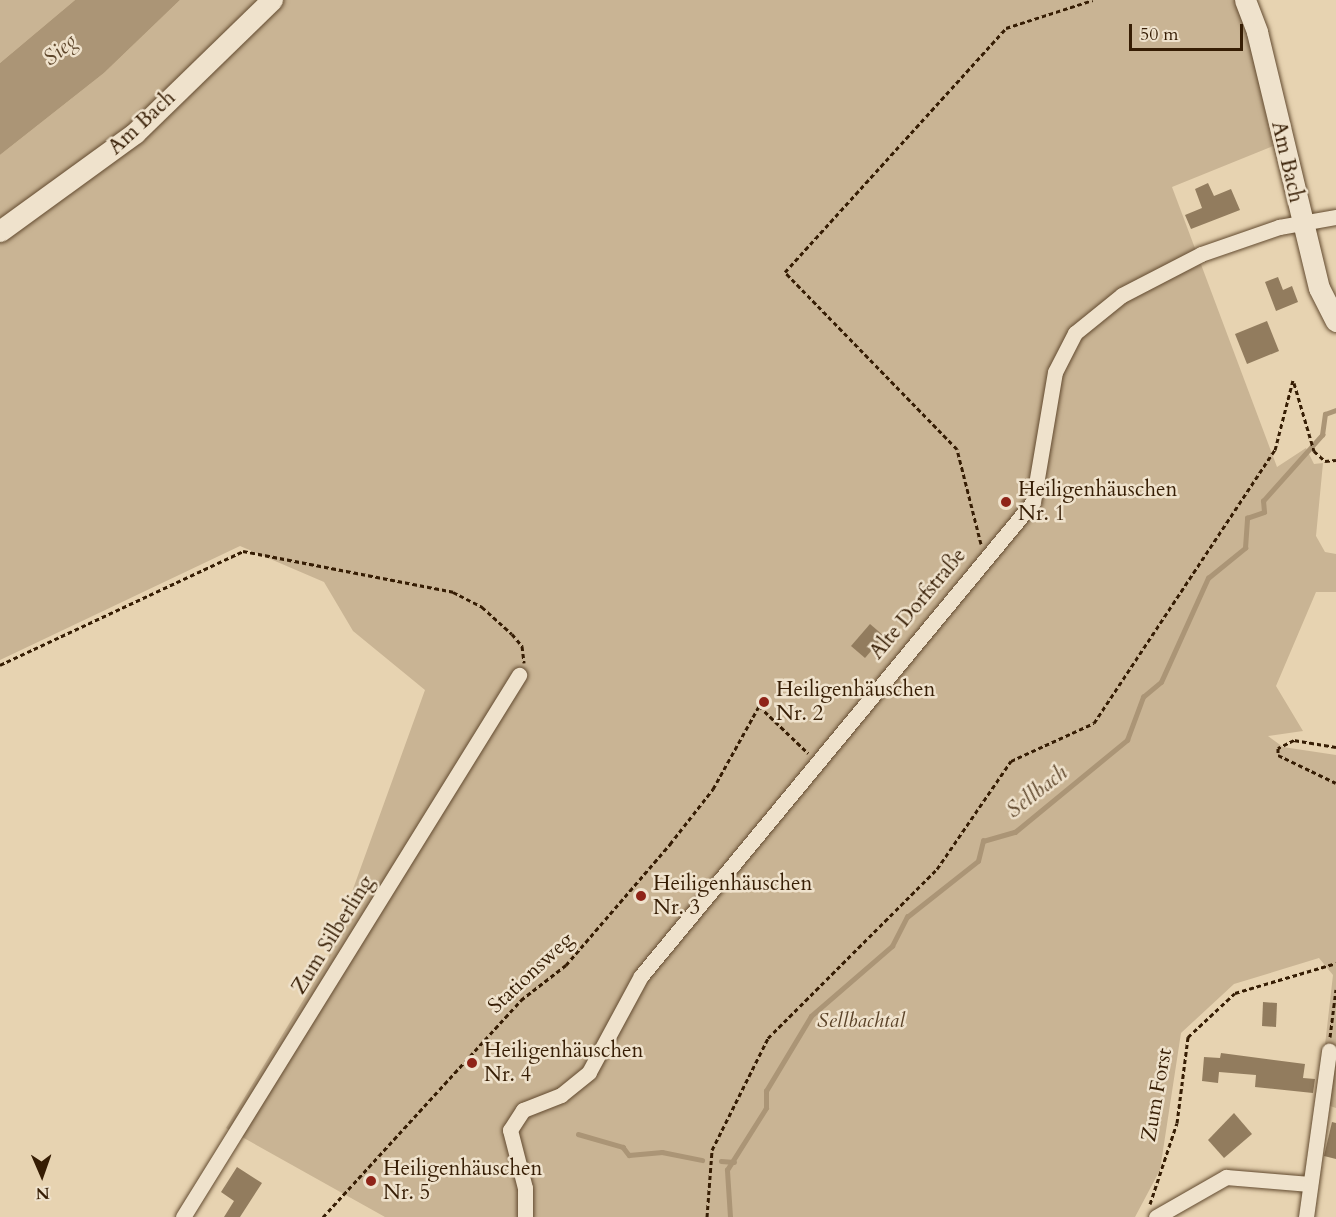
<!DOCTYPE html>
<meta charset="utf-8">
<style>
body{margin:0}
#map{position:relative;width:1336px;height:1217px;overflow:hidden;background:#e7d3b1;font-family:Cardo,serif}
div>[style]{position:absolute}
.green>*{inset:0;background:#c9b494}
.water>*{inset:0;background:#ab9576}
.stream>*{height:4.5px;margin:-2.25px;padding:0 2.25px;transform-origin:2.25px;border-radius:2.25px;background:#ab9576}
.building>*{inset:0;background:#927c5e}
.path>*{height:3px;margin-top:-1.5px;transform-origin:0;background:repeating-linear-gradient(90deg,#361d04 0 4.5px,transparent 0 7.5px)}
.roads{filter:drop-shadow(0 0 2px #624a2f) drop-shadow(0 0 2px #624a2f)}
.street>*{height:15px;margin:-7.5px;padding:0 7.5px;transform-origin:7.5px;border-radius:7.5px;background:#efe2cc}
.secondary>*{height:21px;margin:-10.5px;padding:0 10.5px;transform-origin:10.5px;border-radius:10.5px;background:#efe2cc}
.dots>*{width:16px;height:16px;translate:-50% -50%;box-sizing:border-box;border:3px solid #efe2cc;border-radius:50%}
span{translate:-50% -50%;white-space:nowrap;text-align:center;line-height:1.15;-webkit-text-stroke:5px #efe2cc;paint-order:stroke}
.street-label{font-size:21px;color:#361d04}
.poi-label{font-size:21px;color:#361d04}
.left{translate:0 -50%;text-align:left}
.park-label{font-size:21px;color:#5b4328;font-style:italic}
.water-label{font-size:22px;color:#5f472c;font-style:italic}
.north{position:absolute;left:12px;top:1145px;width:60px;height:60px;-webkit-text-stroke:4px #efe2cc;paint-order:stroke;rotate:178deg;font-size:16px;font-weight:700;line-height:24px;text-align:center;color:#361d04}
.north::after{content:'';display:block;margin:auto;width:21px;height:27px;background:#361d04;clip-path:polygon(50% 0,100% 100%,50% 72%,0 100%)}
.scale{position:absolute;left:1129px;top:24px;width:114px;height:27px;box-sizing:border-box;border:3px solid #361d04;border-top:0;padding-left:8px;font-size:18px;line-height:21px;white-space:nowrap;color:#361d04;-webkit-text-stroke:4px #efe2cc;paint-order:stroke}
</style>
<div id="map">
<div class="green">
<i style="clip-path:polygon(0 0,75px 0,0 63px)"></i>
<i style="clip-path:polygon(180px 0,1235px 0,1247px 31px,1273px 146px,1172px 187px,1277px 467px,1306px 448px,1314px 464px,1323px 463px,1316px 536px,1325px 552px,1336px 554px,1336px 592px,1316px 592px,1276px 686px,1303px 731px,1268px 736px,1283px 747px,1336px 755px,1336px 1108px,1327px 1105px,1333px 1045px,1325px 1045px,1333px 975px,1319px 958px,1234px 984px,1181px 1033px,1160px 1170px,1135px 1217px,385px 1217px,226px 1128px,327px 961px,425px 690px,353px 631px,324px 582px,240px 546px,0 660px,0 155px,104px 73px)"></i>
</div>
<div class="water">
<i style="clip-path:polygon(75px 0,180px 0,104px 73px,0 155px,0 63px)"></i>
</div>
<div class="stream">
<i style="left:578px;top:1134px;width:47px;rotate:16.1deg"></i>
<i style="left:623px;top:1147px;width:10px;rotate:53deg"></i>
<i style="left:629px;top:1155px;width:33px;rotate:-5deg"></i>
<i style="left:662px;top:1152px;width:41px;rotate:11.3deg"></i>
<i style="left:721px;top:1161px;width:13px;rotate:4deg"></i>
<i style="left:730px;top:1217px;width:47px;rotate:-93.7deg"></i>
<i style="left:727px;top:1170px;width:73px;rotate:-57.8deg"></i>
<i style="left:766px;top:1108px;width:17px;rotate:-90deg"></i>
<i style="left:766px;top:1091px;width:87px;rotate:-59deg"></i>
<i style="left:811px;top:1016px;width:107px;rotate:-40.8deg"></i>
<i style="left:892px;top:946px;width:33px;rotate:-63deg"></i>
<i style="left:907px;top:917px;width:90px;rotate:-38.3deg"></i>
<i style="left:978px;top:861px;width:21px;rotate:-76deg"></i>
<i style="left:983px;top:841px;width:33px;rotate:-16deg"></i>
<i style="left:1015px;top:832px;width:145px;rotate:-39.4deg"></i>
<i style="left:1127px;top:740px;width:46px;rotate:-69.6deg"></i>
<i style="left:1143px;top:697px;width:23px;rotate:-40deg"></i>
<i style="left:1161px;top:682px;width:114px;rotate:-65.7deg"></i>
<i style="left:1208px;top:578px;width:48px;rotate:-39deg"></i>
<i style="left:1245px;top:548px;width:30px;rotate:-86deg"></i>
<i style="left:1247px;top:518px;width:18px;rotate:-19deg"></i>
<i style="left:1264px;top:512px;width:11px;rotate:-95deg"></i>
<i style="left:1263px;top:501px;width:89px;rotate:-48.2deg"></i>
<i style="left:1322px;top:435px;width:21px;rotate:-82deg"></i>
<i style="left:1325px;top:414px;width:12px;rotate:-20deg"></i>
</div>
<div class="building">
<i style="clip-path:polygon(1208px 183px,1214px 196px,1231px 189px,1240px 210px,1191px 229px,1185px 215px,1202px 208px,1195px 189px)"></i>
<i style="clip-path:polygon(1278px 277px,1283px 290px,1292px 286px,1298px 302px,1276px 311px,1265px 282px)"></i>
<i style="clip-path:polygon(1267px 321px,1279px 351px,1247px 364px,1235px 334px)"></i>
<i style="clip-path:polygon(870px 624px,884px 636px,865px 658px,851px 646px)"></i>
<i style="clip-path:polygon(1263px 1002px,1277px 1003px,1276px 1027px,1262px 1026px)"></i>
<i style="clip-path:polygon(1221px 1053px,1305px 1064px,1303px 1078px,1315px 1079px,1313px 1093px,1255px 1087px,1256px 1075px,1219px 1072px,1218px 1083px,1202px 1081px,1204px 1057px,1220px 1058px)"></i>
<i style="clip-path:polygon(1234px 1113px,1252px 1134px,1224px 1158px,1208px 1140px)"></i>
<i style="clip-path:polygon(1332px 1122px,1336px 1123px,1336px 1159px,1324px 1156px)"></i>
<i style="clip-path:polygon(237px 1167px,262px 1183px,240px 1217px,224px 1217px,234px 1201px,221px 1192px)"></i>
</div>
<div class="path">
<i style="left:1294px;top:383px;width:71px;rotate:73.6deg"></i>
<i style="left:1314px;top:451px;width:15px;rotate:42deg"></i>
<i style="left:1325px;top:461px;width:11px;rotate:-5deg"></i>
<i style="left:981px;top:544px;width:98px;rotate:-104.2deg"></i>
<i style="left:957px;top:449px;width:247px;rotate:-134.2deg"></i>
<i style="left:785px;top:272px;width:329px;rotate:-47.8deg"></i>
<i style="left:1006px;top:28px;width:91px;rotate:-17.8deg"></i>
<i style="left:0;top:665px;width:268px;rotate:-25.1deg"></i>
<i style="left:243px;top:551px;width:214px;rotate:11deg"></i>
<i style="left:453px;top:592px;width:33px;rotate:27deg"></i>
<i style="left:482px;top:607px;width:40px;rotate:42deg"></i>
<i style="left:512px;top:634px;width:16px;rotate:50deg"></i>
<i style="left:522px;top:646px;width:17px;rotate:83deg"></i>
<i style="left:1336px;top:747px;width:43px;rotate:-170.5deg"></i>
<i style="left:1294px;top:740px;width:18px;rotate:153deg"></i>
<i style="left:1278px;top:748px;width:7px;rotate:90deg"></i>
<i style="left:1278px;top:755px;width:64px;rotate:25.8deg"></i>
<i style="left:1330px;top:1037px;width:48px;rotate:-82.9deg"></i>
<i style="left:1150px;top:1204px;width:85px;rotate:-71.6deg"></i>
<i style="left:1177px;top:1123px;width:87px;rotate:-82.7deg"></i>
<i style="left:1188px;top:1037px;width:64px;rotate:-43.1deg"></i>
<i style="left:1235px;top:993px;width:105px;rotate:-16.5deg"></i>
<i style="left:323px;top:1217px;width:294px;rotate:-47.6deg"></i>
<i style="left:521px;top:1000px;width:57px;rotate:-37.9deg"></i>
<i style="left:566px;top:965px;width:160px;rotate:-49.3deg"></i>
<i style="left:670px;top:844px;width:70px;rotate:-52deg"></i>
<i style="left:713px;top:789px;width:95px;rotate:-61deg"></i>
<i style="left:759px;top:706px;width:68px;rotate:43.8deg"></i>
<i style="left:707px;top:1217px;width:67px;rotate:-85.7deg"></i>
<i style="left:712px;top:1150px;width:125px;rotate:-63.4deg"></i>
<i style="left:768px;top:1038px;width:239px;rotate:-45deg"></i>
<i style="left:937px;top:869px;width:131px;rotate:-55.6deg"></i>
<i style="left:1011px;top:761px;width:91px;rotate:-24.6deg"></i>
<i style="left:1094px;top:723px;width:328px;rotate:-56.5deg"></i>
<i style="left:1275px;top:450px;width:72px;rotate:-75.6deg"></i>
</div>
<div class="roads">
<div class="street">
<i style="left:183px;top:1217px;width:638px;rotate:-58.2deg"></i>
<i style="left:525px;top:1217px;width:29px;rotate:-90deg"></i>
<i style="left:525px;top:1188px;width:60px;rotate:-104.5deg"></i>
<i style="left:510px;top:1130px;width:24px;rotate:-57deg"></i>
<i style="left:523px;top:1110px;width:41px;rotate:-21.5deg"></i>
<i style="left:561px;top:1095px;width:36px;rotate:-39deg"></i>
<i style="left:589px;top:1072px;width:109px;rotate:-61.6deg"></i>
<i style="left:641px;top:976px;width:615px;rotate:-50.41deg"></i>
<i style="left:1033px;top:502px;width:132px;rotate:-80.4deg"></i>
<i style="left:1055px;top:372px;width:44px;rotate:-62.9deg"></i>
<i style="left:1075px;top:333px;width:60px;rotate:-39deg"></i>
<i style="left:1122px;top:295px;width:89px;rotate:-27.4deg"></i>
<i style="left:1201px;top:254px;width:83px;rotate:-19.1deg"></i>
<i style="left:1279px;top:227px;width:58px;rotate:-10deg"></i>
<i style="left:1156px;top:1217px;width:81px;rotate:-29.7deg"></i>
<i style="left:1226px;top:1177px;width:84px;rotate:4.8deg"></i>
<i style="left:1306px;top:1217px;width:168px;rotate:-82.1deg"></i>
</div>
<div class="secondary">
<i style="left:1245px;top:0;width:34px;rotate:69deg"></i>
<i style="left:1257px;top:32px;width:263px;rotate:76.4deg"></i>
<i style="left:1319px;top:288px;width:37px;rotate:63deg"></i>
<i style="left:0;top:231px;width:167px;rotate:-36deg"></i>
<i style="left:135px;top:133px;width:191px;rotate:-44.2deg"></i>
</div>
</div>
<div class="dots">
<i style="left:1006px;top:502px;background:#8f2418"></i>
<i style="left:764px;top:702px;background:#8f2418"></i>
<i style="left:641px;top:896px;background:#8f2418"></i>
<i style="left:472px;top:1063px;background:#8f2418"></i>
<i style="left:371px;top:1181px;background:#8f2418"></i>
</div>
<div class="street-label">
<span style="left:142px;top:123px;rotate:-43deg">Am Bach</span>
<span style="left:1287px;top:162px;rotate:77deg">Am Bach</span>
<span style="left:918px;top:604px;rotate:-50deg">Alte Dorfstraße</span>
<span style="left:333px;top:935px;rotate:-58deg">Zum Silberling</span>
<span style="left:531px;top:973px;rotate:-43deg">Stationsweg</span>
<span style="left:1157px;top:1095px;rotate:-80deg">Zum Forst</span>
</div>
<div class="poi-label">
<span class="left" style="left:1018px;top:502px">Heiligenhäuschen<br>Nr. 1</span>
<span class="left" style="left:776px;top:702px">Heiligenhäuschen<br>Nr. 2</span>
<span class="left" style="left:653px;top:896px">Heiligenhäuschen<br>Nr. 3</span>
<span class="left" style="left:484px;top:1063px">Heiligenhäuschen<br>Nr. 4</span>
<span class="left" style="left:383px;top:1181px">Heiligenhäuschen<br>Nr. 5</span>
</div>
<div class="park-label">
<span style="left:861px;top:1021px">Sellbachtal</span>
</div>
<div class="water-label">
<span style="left:60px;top:50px;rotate:-40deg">Sieg</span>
<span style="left:1037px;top:792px;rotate:-38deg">Sellbach</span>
</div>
<div class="north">N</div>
<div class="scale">50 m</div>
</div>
